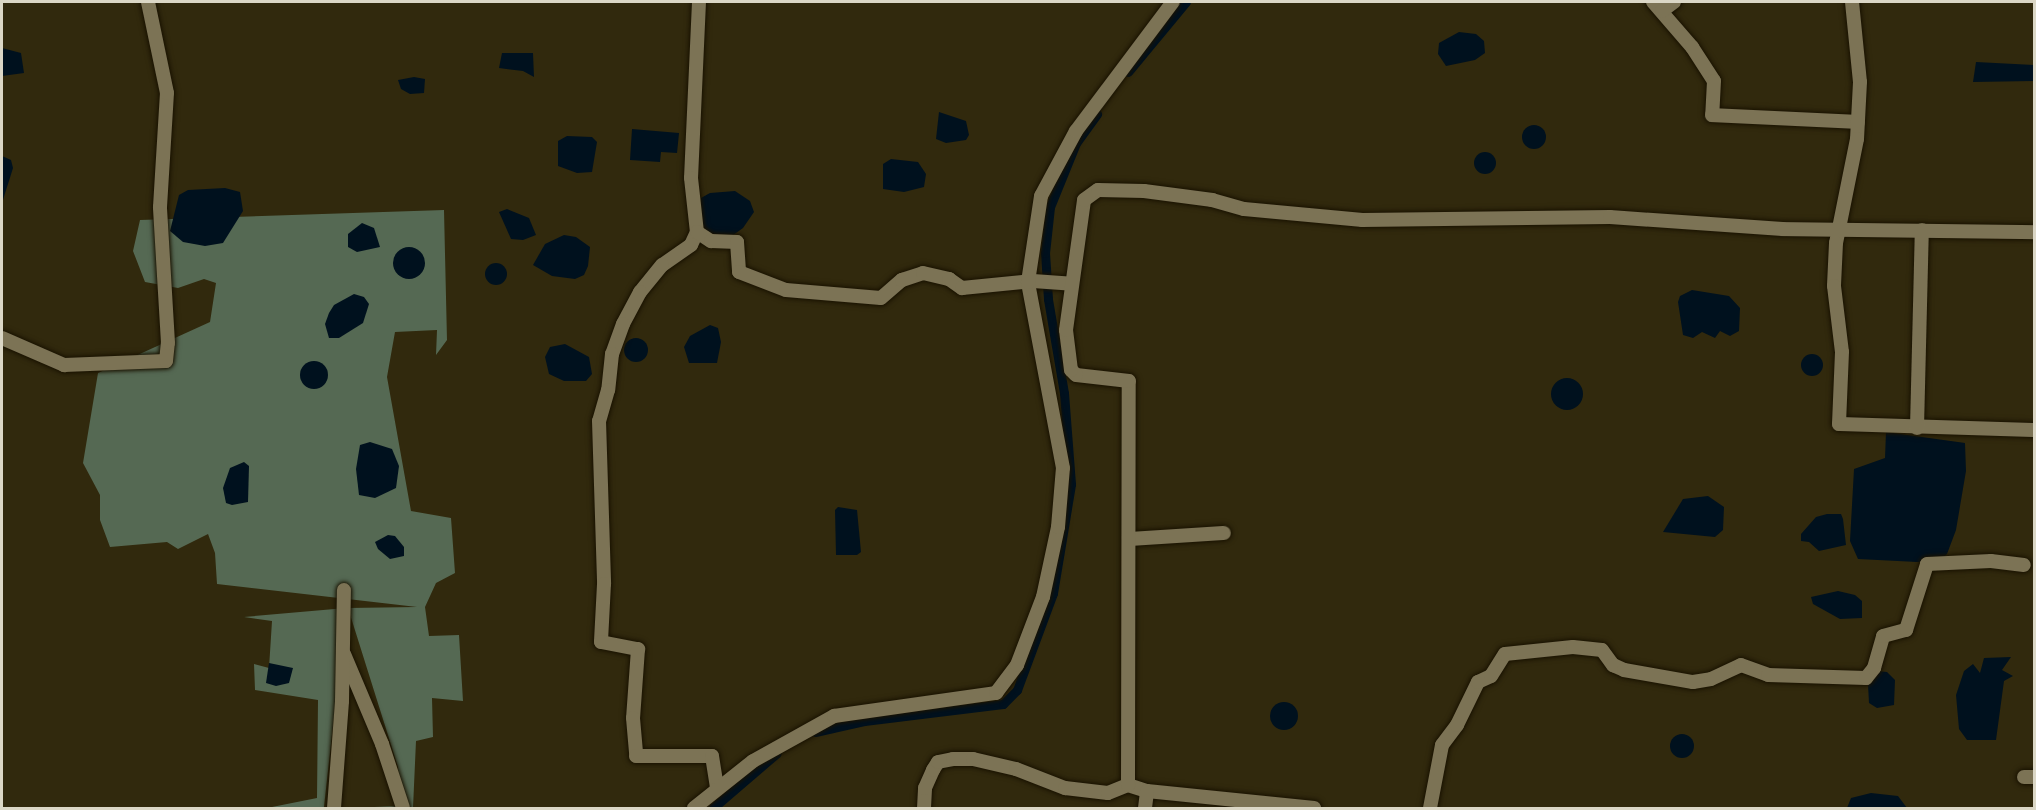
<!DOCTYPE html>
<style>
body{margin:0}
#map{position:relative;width:2036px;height:810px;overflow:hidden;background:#31290d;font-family:Signika,sans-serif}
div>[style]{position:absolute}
.forest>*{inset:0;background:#556953}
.water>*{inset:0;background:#00111e}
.round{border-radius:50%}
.canal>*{height:9px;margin:-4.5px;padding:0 4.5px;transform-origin:4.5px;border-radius:4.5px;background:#00111e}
.roads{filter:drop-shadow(0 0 2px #191200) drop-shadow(0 0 2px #191200)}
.minor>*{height:14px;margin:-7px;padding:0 7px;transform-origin:7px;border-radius:7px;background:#7c7355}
span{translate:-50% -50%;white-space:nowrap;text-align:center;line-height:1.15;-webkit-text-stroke:5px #31290d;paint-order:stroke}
.frame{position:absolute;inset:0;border:3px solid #dbd7c6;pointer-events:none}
</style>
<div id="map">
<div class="forest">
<i style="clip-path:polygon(444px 210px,447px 340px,436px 355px,437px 330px,395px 332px,387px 377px,411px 511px,451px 518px,455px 573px,436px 583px,425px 607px,429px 636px,459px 635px,463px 701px,432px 698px,433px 737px,416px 741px,413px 808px,348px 808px,400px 806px,398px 767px,348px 608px,417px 607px,217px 584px,215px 553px,208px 534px,178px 549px,167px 542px,110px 547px,100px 520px,100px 495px,83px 463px,98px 373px,210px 322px,216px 283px,204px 279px,178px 288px,145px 282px,133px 251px,140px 220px)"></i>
<i style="clip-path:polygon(346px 608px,324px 807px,267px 808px,317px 798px,318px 700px,255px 690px,254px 664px,269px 668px,272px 621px,244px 617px)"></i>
</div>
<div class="water">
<i style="clip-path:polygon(1459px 32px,1476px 34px,1484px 41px,1485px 53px,1475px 60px,1446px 66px,1438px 54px,1439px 43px)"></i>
<i style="clip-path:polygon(2px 48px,21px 53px,24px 73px,2px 76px)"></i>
<i style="clip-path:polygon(502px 53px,533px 53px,534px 77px,523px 71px,499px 68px)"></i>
<i style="clip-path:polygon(1976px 62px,2034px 65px,2034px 81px,1973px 82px)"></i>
<i style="clip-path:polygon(414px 77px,425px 79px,424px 93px,410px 94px,401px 89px,398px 80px)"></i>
<i style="clip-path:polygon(939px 112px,966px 121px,969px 135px,966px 140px,946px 143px,936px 139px)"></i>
<i class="round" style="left:1522px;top:125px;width:24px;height:24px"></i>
<i style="clip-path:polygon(632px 129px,679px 133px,677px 153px,661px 152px,660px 162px,630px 160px)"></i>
<i style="clip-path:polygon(567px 136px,592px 137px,597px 142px,592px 172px,577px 173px,558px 166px,558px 141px)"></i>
<i class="round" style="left:1474px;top:152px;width:22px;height:22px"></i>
<i style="clip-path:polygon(2px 156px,11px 160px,13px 168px,2px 203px)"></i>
<i style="clip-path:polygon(891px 159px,918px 162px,926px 174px,924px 187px,904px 192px,883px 189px,883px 164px)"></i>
<i style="clip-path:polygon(225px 188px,240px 192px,243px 211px,223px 243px,205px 246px,183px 242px,170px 231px,179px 195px,188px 190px)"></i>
<i style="clip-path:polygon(735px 191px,750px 201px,754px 212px,743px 228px,729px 238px,702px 232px,701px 198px,710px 193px)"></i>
<i style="clip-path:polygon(507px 209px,529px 218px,536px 235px,523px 240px,511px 239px,499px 212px)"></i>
<i style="clip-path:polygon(362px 223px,374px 228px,380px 247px,357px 252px,348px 247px,348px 234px)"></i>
<i style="clip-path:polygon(564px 235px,576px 237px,590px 247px,588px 266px,584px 275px,575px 279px,552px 276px,533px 265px,545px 244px)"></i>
<i class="round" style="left:393px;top:247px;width:32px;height:32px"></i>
<i class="round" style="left:485px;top:263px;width:22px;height:22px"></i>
<i style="clip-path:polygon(1692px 290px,1729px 296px,1740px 308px,1739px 331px,1730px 336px,1720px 331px,1715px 338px,1702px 332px,1693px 338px,1683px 335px,1678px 302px,1680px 296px)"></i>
<i style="clip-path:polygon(354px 294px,364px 297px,369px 304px,363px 323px,339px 338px,329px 338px,325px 324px,329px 313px,334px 305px)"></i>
<i style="clip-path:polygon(710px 325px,718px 328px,721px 342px,717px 363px,689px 363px,684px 347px,690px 336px)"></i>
<i class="round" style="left:624px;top:338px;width:24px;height:24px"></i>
<i style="clip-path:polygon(565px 344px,589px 357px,592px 374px,586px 381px,564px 381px,549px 374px,545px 357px,550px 347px)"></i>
<i class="round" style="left:1801px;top:354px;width:22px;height:22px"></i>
<i class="round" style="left:300px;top:361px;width:28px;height:28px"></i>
<i class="round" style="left:1551px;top:378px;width:32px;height:32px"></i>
<i style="clip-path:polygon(1886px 432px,1965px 443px,1966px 471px,1956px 530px,1947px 554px,1937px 563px,1858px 559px,1850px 541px,1854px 469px,1885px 458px)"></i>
<i style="clip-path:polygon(370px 442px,392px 449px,399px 466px,396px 488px,375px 498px,359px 495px,356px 469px,360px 445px)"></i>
<i style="clip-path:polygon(244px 462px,249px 466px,248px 502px,232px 505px,226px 503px,223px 488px,230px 468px)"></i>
<i style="clip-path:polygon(1708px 496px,1724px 507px,1723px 530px,1715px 537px,1663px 532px,1683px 499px)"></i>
<i style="clip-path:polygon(838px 507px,857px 510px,861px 552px,857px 555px,836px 555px,835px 510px)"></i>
<i style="clip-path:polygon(1827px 514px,1841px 514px,1843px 519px,1846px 545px,1819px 551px,1809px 542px,1801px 541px,1801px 534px,1816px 517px)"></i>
<i style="clip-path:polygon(388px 535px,395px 536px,404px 547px,404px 556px,390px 559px,378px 549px,375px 542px)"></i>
<i style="clip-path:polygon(1838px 591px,1855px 595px,1862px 601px,1862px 618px,1840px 619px,1813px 604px,1811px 597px)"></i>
<i style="clip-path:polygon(2011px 657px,2002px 670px,2013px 676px,2004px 681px,1996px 740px,1967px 740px,1959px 729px,1956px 695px,1964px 671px,1973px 664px,1980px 673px,1984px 658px)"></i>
<i style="clip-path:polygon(269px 663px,293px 668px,289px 683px,276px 686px,266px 683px)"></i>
<i style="clip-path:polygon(1877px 671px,1887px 672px,1895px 680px,1894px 705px,1877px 708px,1869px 703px,1868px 684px)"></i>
<i class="round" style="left:1270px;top:702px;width:28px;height:28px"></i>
<i class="round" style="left:1670px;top:734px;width:24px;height:24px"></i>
<i style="clip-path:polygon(1871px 793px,1898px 796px,1907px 808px,1847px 808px,1851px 798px)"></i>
</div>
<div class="canal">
<i style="left:1128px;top:72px;width:91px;rotate:-50.4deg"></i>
<i style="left:815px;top:732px;width:50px;rotate:-12.7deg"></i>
<i style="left:864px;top:721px;width:140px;rotate:-7deg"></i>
<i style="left:1003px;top:704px;width:20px;rotate:-45deg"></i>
<i style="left:1017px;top:690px;width:103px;rotate:-69.6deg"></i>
<i style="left:1053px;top:593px;width:110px;rotate:-80.6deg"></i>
<i style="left:1071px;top:484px;width:91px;rotate:-94.4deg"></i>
<i style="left:1064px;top:393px;width:95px;rotate:-99.7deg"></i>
<i style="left:1048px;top:299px;width:46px;rotate:-93.7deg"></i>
<i style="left:1045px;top:253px;width:46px;rotate:-83.8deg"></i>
<i style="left:1050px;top:207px;width:69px;rotate:-67.9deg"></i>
<i style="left:1076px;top:143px;width:36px;rotate:-54deg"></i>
<i style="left:713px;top:808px;width:84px;rotate:-40.7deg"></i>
</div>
<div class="roads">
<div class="minor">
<i style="left:699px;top:2px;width:176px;rotate:92.6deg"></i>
<i style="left:691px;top:178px;width:54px;rotate:83.7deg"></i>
<i style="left:697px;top:232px;width:14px;rotate:115deg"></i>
<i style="left:691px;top:245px;width:35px;rotate:145deg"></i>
<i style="left:662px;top:265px;width:35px;rotate:129deg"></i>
<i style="left:640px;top:292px;width:36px;rotate:118deg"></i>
<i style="left:623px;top:324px;width:32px;rotate:110deg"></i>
<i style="left:612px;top:354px;width:36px;rotate:96deg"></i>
<i style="left:608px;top:390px;width:32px;rotate:106deg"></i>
<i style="left:599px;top:421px;width:163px;rotate:88.2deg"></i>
<i style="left:604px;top:584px;width:58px;rotate:93deg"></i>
<i style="left:601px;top:642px;width:38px;rotate:11deg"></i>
<i style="left:638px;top:649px;width:69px;rotate:94.1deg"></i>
<i style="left:633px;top:718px;width:38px;rotate:85deg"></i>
<i style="left:636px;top:756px;width:76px"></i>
<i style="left:712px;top:756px;width:33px;rotate:81deg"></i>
<i style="left:1653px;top:2px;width:60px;rotate:49.1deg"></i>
<i style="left:1692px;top:47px;width:40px;rotate:57.1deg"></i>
<i style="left:1714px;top:81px;width:34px;rotate:93deg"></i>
<i style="left:1712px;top:115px;width:146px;rotate:2.7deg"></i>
<i style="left:1852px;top:2px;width:80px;rotate:84.3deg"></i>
<i style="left:1860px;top:82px;width:57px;rotate:93deg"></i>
<i style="left:1857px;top:139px;width:106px;rotate:101.4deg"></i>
<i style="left:1836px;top:243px;width:43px;rotate:92.7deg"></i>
<i style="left:1834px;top:286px;width:66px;rotate:83.1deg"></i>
<i style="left:1842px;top:352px;width:72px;rotate:92.4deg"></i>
<i style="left:1839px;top:424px;width:195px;rotate:1.8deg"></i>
<i style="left:1662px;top:11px;width:15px;rotate:-37deg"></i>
<i style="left:697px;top:232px;width:17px;rotate:33deg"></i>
<i style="left:711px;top:241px;width:26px;rotate:2deg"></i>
<i style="left:737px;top:242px;width:30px;rotate:86deg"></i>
<i style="left:739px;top:272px;width:50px;rotate:21deg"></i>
<i style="left:786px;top:290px;width:95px;rotate:4.8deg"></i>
<i style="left:881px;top:298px;width:28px;rotate:-41deg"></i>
<i style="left:902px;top:280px;width:22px;rotate:-18deg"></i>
<i style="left:923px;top:273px;width:27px;rotate:13deg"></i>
<i style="left:949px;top:279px;width:16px;rotate:35deg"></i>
<i style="left:962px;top:288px;width:71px;rotate:-5.6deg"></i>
<i style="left:1033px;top:281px;width:39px;rotate:4deg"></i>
<i style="left:2px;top:338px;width:68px;rotate:23.5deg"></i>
<i style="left:64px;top:365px;width:102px;rotate:-2.2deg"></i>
<i style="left:166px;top:361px;width:18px;rotate:-84deg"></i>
<i style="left:168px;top:343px;width:136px;rotate:-93.4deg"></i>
<i style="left:160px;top:207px;width:114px;rotate:-86.5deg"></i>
<i style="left:167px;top:93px;width:93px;rotate:-101.8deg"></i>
<i style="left:1917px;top:428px;width:198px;rotate:-88.6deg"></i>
<i style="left:1129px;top:539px;width:95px;rotate:-3.6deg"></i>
<i style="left:344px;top:654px;width:98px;rotate:67.1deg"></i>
<i style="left:382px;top:744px;width:67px;rotate:71.8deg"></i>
<i style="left:2024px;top:777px;width:10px"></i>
<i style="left:1128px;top:785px;width:20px;rotate:18deg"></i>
<i style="left:1147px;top:791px;width:168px;rotate:5.8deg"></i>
<i style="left:334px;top:808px;width:107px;rotate:-85.7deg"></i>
<i style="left:342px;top:701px;width:111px;rotate:-89deg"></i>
<i style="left:694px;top:808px;width:75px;rotate:-38.5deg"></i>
<i style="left:753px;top:761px;width:93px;rotate:-29.1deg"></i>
<i style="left:834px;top:716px;width:164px;rotate:-8.1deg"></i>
<i style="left:996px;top:693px;width:35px;rotate:-53deg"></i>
<i style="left:1017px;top:665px;width:73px;rotate:-69.1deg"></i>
<i style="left:1043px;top:597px;width:72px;rotate:-77.9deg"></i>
<i style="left:1058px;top:527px;width:59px;rotate:-85.2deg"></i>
<i style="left:1063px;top:468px;width:189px;rotate:-100.7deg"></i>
<i style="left:1028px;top:282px;width:87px;rotate:-81.4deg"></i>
<i style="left:1041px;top:196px;width:74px;rotate:-61.7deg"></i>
<i style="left:1076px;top:131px;width:161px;rotate:-53.1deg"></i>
<i style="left:924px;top:808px;width:20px;rotate:-87deg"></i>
<i style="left:925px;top:788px;width:20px;rotate:-66deg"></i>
<i style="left:933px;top:770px;width:9px;rotate:-58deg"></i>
<i style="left:938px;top:762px;width:15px;rotate:-11deg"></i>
<i style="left:953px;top:759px;width:20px"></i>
<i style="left:973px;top:759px;width:44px;rotate:13.1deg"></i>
<i style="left:1016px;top:769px;width:53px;rotate:21.2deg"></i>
<i style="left:1065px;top:788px;width:43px;rotate:6.6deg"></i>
<i style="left:1108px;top:793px;width:22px;rotate:-22deg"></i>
<i style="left:1128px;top:785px;width:404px;rotate:-89.9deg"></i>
<i style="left:1129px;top:381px;width:53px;rotate:-173.5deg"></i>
<i style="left:1076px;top:375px;width:7px;rotate:-135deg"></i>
<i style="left:1071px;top:370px;width:40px;rotate:-97.1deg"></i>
<i style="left:1066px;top:330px;width:131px;rotate:-82.1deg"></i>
<i style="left:1084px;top:200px;width:17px;rotate:-36deg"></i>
<i style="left:1098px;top:190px;width:46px;rotate:1.2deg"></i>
<i style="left:1144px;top:191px;width:69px;rotate:7.5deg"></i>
<i style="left:1212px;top:200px;width:33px;rotate:16deg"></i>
<i style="left:1244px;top:209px;width:119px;rotate:5.3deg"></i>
<i style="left:1362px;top:220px;width:248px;rotate:-0.7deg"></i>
<i style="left:1610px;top:217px;width:173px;rotate:4deg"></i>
<i style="left:1783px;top:229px;width:251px;rotate:0.7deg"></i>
<i style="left:1145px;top:808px;width:17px;rotate:-83deg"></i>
<i style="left:1430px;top:808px;width:64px;rotate:-79.2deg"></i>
<i style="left:1442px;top:745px;width:25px;rotate:-53deg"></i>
<i style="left:1457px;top:725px;width:48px;rotate:-64deg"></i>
<i style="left:1478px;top:682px;width:14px;rotate:-25deg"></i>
<i style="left:1491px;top:676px;width:26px;rotate:-58deg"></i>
<i style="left:1505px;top:654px;width:68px;rotate:-5.9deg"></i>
<i style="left:1573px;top:647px;width:29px;rotate:6deg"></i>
<i style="left:1602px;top:650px;width:19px;rotate:54deg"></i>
<i style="left:1613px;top:665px;width:12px;rotate:24deg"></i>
<i style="left:1624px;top:670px;width:70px;rotate:9.9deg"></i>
<i style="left:1693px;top:682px;width:18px;rotate:-9deg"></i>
<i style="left:1711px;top:679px;width:33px;rotate:-25deg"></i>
<i style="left:1741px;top:665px;width:29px;rotate:20deg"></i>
<i style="left:1768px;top:675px;width:98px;rotate:1.8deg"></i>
<i style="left:1866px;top:678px;width:13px;rotate:-51deg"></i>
<i style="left:1874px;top:668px;width:33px;rotate:-74deg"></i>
<i style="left:1883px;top:636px;width:24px;rotate:-15deg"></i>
<i style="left:1906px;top:630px;width:69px;rotate:-72.3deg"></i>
<i style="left:1927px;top:564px;width:64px;rotate:-2.7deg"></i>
<i style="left:1991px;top:561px;width:33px;rotate:7deg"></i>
</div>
</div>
<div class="frame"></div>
</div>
